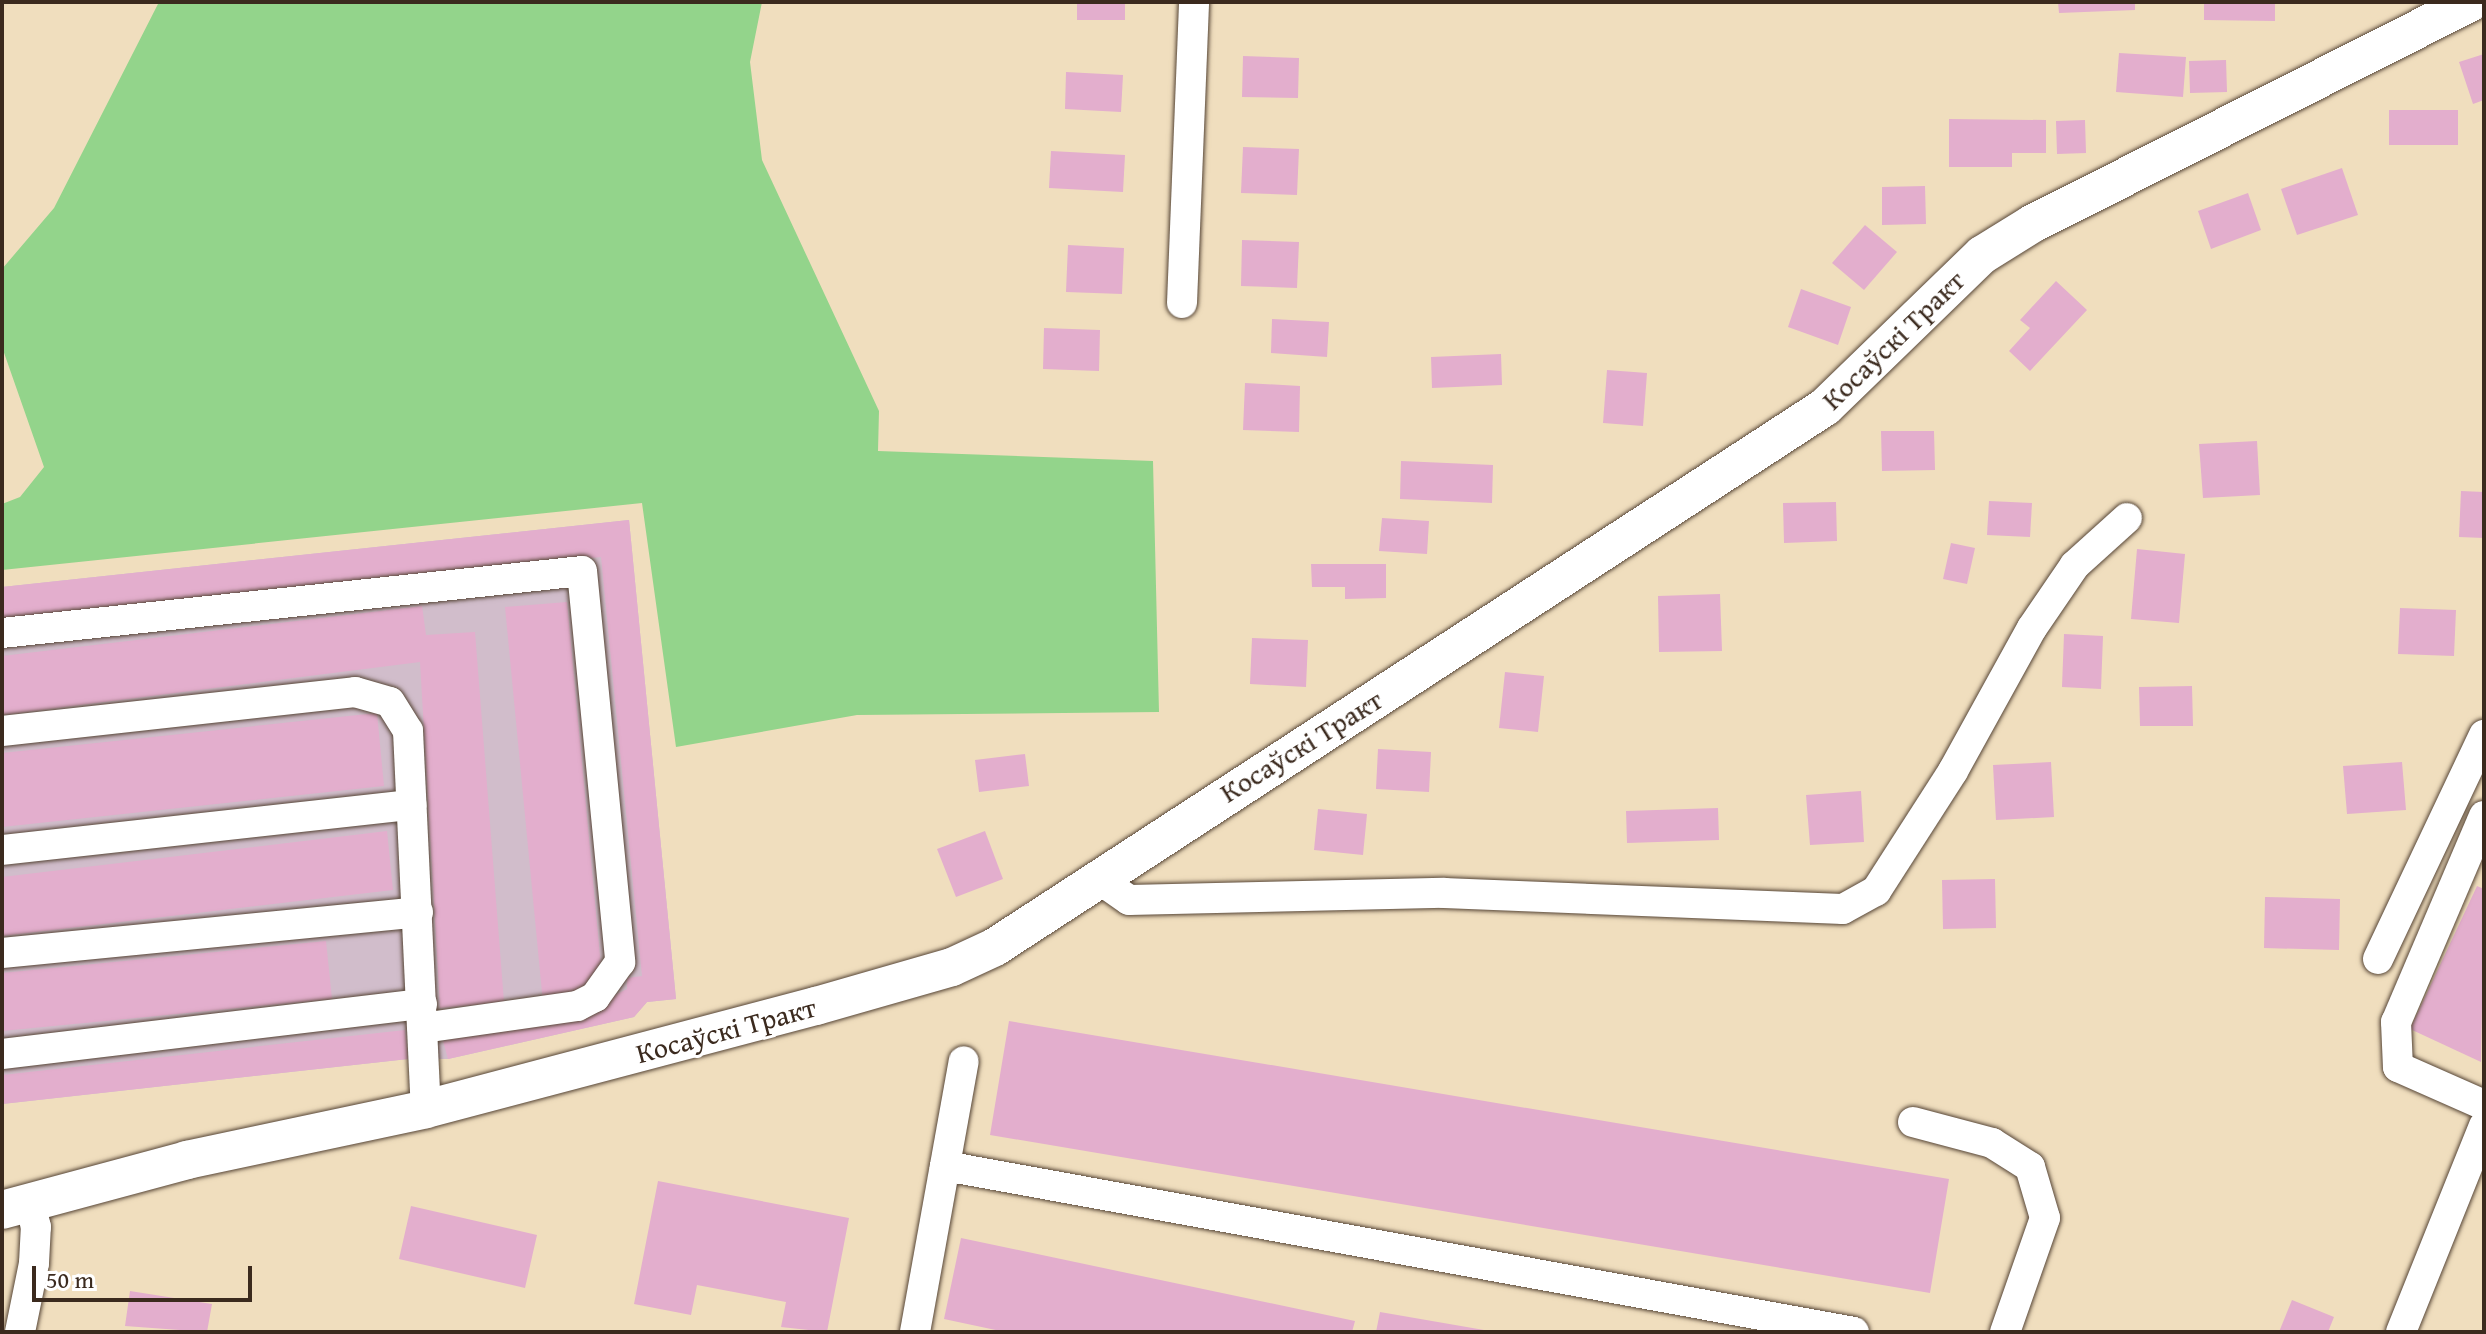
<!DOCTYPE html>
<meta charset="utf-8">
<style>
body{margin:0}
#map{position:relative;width:2486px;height:1334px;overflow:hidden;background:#f0debe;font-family:"Gentium Book Plus",serif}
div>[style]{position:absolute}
.industrial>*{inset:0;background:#d1bdcb}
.green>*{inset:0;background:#93d48b}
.building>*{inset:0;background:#e3aecd}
.roads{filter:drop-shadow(0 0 2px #564536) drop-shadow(0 0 2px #564536)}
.minor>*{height:30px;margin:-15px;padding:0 15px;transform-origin:15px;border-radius:15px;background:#fff}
.major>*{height:38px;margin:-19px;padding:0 19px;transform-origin:19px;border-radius:19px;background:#fff}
span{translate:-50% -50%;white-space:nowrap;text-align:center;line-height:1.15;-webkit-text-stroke:6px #fff;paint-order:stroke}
.street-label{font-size:28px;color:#3b2a1e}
.frame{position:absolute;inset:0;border:4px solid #3b2a1e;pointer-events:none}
.scale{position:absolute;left:32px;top:1266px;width:220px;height:36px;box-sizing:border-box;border:4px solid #3b2a1e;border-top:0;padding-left:10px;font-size:24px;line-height:28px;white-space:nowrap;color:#3b2a1e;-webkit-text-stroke:6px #fff;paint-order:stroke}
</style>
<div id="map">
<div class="industrial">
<i style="clip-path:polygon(629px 520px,676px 999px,647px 1002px,634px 1017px,448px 1059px,408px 1059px,2px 1104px,2px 587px)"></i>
</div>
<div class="green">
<i style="clip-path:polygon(159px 2px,762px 2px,750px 62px,762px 160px,879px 411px,878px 451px,1153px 461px,1159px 712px,857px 715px,676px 747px,642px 503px,2px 570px,2px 504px,20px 497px,44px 467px,2px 347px,2px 269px,54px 208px)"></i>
</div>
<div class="building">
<i style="clip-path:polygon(1077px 2px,1125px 2px,1125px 20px,1077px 20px)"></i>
<i style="clip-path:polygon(2058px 2px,2135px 2px,2135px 10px,2059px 13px)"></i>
<i style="clip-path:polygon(2204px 2px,2275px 2px,2275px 21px,2204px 20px)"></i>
<i style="clip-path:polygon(2119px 53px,2186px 57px,2183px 97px,2116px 92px)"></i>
<i style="clip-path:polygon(2484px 54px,2484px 100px,2473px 104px,2459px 62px)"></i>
<i style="clip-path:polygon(1243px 56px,1299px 58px,1298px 98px,1242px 97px)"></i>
<i style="clip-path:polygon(2226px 60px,2227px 92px,2190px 93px,2189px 61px)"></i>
<i style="clip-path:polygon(1066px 72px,1123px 75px,1121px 112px,1065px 109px)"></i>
<i style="clip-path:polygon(2389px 110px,2458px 110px,2458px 145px,2389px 145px)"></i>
<i style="clip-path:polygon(1949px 119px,2046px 120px,2046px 153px,2012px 153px,2012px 167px,1949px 167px)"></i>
<i style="clip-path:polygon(2085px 120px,2086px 153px,2057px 154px,2056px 121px)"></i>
<i style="clip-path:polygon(1243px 147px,1299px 149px,1297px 195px,1241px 193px)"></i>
<i style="clip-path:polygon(1051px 151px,1125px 155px,1123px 192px,1049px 188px)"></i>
<i style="clip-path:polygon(2342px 168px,2358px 215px,2297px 235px,2281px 189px)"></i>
<i style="clip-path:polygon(1925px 186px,1926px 224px,1882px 225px,1882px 187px)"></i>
<i style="clip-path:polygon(2248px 193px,2261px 230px,2211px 249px,2198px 211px)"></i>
<i style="clip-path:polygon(1865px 225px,1897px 252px,1864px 290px,1832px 263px)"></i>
<i style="clip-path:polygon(1242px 240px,1299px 242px,1297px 288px,1241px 286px)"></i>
<i style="clip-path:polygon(1068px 245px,1124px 248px,1122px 294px,1066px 292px)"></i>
<i style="clip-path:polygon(2056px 281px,2087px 310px,2030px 371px,2009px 351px,2030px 328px,2020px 320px)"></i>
<i style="clip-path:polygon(1801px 289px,1851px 307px,1838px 345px,1788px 327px)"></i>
<i style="clip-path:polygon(1272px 319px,1329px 322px,1327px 357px,1271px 353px)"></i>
<i style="clip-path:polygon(1044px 328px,1100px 330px,1099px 371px,1043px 369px)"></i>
<i style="clip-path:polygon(1501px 354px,1502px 385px,1432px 388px,1431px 357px)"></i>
<i style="clip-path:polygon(1607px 370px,1647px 373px,1643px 426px,1603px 423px)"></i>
<i style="clip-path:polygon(1245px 383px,1300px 386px,1299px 432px,1243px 430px)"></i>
<i style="clip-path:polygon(1881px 431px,1934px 431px,1935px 470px,1882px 471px)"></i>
<i style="clip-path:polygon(2257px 441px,2260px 495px,2203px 498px,2199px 444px)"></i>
<i style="clip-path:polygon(1401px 461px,1493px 465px,1492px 503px,1400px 499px)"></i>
<i style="clip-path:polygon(2461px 491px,2484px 492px,2484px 538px,2459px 537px)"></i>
<i style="clip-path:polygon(1989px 501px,2032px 503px,2030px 537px,1987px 535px)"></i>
<i style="clip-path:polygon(1836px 502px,1837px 541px,1784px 543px,1783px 503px)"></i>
<i style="clip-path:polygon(1382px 518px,1429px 521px,1427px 554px,1379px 551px)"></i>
<i style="clip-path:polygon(629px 520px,676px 999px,647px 1002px,634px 1017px,448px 1059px,443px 1041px,584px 1010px,627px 989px,627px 978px,642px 976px,601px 557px,2px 619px,2px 587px)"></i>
<i style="clip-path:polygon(1951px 543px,1975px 548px,1967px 584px,1943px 579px)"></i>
<i style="clip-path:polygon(2137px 549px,2185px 554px,2179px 623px,2131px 619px)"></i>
<i style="clip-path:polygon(1311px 564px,1386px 564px,1386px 598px,1345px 599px,1345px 587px,1312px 587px)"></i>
<i style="clip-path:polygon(1720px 594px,1722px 651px,1659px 652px,1658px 596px)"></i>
<i style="clip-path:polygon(567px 602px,602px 977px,574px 1000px,543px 1003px,505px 607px)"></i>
<i style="clip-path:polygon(422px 606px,426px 635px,475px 632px,504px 1002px,440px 1008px,420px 662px,2px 715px,2px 656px)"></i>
<i style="clip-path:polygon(2400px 608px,2456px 610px,2454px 656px,2398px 654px)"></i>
<i style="clip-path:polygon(2064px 634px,2103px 636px,2101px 689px,2062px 687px)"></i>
<i style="clip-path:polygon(1252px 638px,1308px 640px,1306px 687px,1250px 684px)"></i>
<i style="clip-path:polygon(1505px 672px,1544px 676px,1538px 732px,1499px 728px)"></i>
<i style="clip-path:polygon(2192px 686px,2193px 726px,2140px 726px,2139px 687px)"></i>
<i style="clip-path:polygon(377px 713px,384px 786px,2px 827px,2px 753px)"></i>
<i style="clip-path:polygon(1378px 749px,1431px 752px,1429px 792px,1376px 789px)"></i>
<i style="clip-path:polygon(1025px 754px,1029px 786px,979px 792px,975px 760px)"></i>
<i style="clip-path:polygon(2051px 762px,2054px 817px,1996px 820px,1993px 765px)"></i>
<i style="clip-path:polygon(2402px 762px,2406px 810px,2347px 814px,2343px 766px)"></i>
<i style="clip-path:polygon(1861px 791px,1864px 842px,1810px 845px,1806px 795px)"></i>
<i style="clip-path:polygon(1718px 808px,1719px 840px,1627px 843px,1626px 811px)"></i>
<i style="clip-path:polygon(1318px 809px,1367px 814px,1363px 855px,1314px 850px)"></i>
<i style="clip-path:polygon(387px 831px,393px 890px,2px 936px,2px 877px)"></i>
<i style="clip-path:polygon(985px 831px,1003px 879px,956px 897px,937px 849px)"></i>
<i style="clip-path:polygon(1995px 879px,1996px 928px,1943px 929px,1942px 880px)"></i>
<i style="clip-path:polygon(2477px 886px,2484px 889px,2481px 1062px,2410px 1029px)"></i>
<i style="clip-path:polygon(2265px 897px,2340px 899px,2339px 950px,2264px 948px)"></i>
<i style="clip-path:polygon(326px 941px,332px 999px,2px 1031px,2px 973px)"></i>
<i style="clip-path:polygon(1009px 1021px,1949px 1179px,1930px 1293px,990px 1135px)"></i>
<i style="clip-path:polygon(405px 1030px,408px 1059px,2px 1104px,2px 1075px)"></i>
<i style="clip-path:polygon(658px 1181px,849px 1218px,827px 1332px,781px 1327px,786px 1302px,697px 1285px,691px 1315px,634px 1304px)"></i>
<i style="clip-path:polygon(411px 1206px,537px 1235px,525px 1288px,399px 1259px)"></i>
<i style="clip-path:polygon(961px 1238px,1355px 1321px,1352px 1332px,1005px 1332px,944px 1319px)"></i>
<i style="clip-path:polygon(130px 1291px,212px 1304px,207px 1332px,125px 1326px)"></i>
<i style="clip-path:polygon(2292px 1300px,2334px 1317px,2328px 1332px,2279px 1332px)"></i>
<i style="clip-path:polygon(1380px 1312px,1484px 1330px,1484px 1332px,1376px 1332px)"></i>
</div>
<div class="roads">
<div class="minor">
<i style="left:1182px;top:303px;width:301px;rotate:-87.7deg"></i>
<i style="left:2px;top:633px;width:583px;rotate:-6.1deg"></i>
<i style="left:582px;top:571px;width:393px;rotate:84.4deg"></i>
<i style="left:620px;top:962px;width:43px;rotate:125.5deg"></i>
<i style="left:595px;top:997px;width:20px;rotate:153deg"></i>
<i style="left:577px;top:1006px;width:156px;rotate:171.9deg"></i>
<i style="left:2px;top:731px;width:355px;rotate:-6.3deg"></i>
<i style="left:355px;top:692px;width:36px;rotate:16deg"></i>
<i style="left:390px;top:702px;width:34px;rotate:58deg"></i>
<i style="left:408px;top:731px;width:378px;rotate:87.3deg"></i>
<i style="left:2484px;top:816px;width:224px;rotate:113.1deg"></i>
<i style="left:2396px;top:1022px;width:45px;rotate:87.5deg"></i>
<i style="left:2398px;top:1067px;width:94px;rotate:23.8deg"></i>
<i style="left:2px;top:850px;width:412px;rotate:-6.3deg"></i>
<i style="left:1096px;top:877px;width:40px;rotate:34.9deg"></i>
<i style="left:1129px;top:900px;width:315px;rotate:-1.3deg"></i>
<i style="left:1444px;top:893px;width:399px;rotate:2.3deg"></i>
<i style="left:1843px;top:909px;width:38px;rotate:-29deg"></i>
<i style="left:1876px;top:891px;width:143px;rotate:-57.3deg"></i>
<i style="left:1953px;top:771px;width:163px;rotate:-61.1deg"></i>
<i style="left:2032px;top:628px;width:76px;rotate:-55.7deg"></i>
<i style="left:2075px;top:565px;width:70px;rotate:-42.1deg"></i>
<i style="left:2px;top:953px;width:418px;rotate:-5.6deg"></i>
<i style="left:2378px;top:959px;width:248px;rotate:-64.7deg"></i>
<i style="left:2px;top:1054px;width:423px;rotate:-6.8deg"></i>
<i style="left:1913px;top:1122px;width:82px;rotate:14.9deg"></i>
<i style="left:1992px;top:1143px;width:45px;rotate:32.3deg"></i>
<i style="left:2030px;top:1167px;width:53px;rotate:73.6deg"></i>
<i style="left:2045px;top:1218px;width:121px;rotate:109.3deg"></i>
<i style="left:945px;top:1166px;width:924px;rotate:10.35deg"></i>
<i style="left:20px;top:1332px;width:70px;rotate:-78.5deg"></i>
<i style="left:34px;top:1263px;width:36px;rotate:-87deg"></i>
<i style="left:36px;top:1227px;width:27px;rotate:-105deg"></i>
<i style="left:915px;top:1332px;width:275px;rotate:-79.8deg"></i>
<i style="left:2401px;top:1332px;width:222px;rotate:-68.1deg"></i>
</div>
<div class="major">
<i style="left:2px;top:1210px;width:192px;rotate:-15.1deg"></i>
<i style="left:187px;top:1160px;width:244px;rotate:-12deg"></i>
<i style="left:426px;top:1109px;width:403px;rotate:-14.8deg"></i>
<i style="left:816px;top:1006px;width:141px;rotate:-16deg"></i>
<i style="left:952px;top:967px;width:47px;rotate:-24.9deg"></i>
<i style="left:995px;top:947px;width:990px;rotate:-33.05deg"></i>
<i style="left:1825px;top:407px;width:219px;rotate:-44.1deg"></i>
<i style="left:1982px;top:255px;width:59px;rotate:-31.8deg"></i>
<i style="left:2032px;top:224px;width:492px;rotate:-26.8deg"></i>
</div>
</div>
<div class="street-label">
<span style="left:1893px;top:340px;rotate:-44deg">Косаўскі Тракт</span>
<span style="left:1301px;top:746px;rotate:-32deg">Косаўскі Тракт</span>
<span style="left:726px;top:1030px;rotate:-15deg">Косаўскі Тракт</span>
</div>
<div class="frame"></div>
<div class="scale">50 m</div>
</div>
